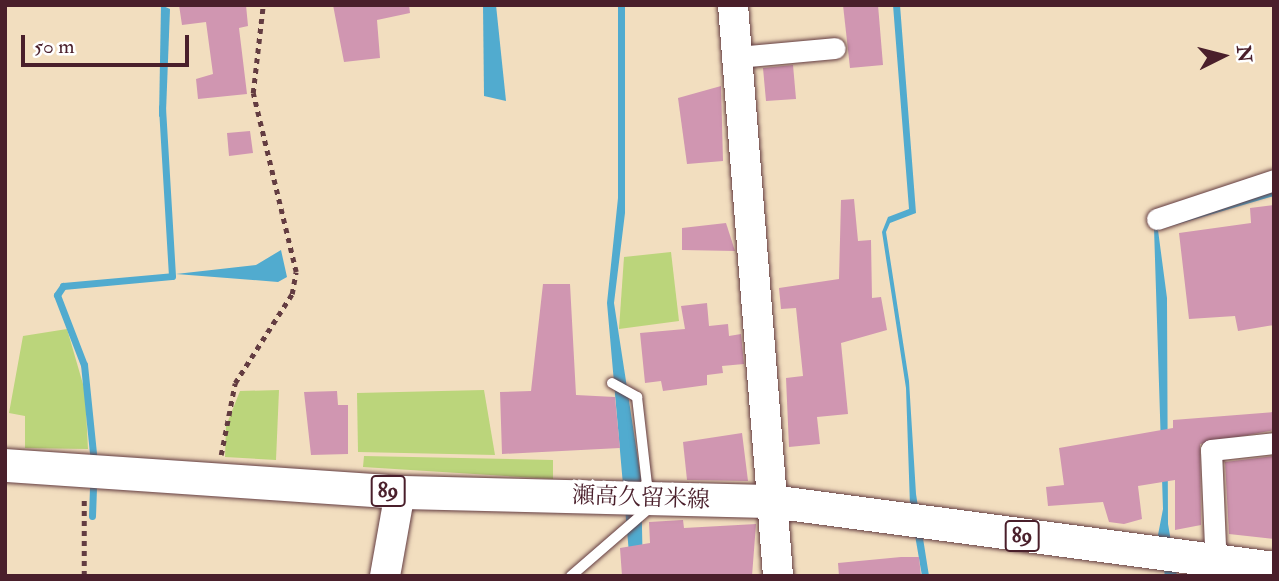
<!DOCTYPE html>
<meta charset="utf-8">
<style>
body{margin:0}
#map{position:relative;width:1279px;height:581px;overflow:hidden;background:#f2debf;font-family:"IM FELL Double Pica","Noto Serif JP",serif}
div>[style]{position:absolute}
.green>*{inset:0;background:#bbd57b}
.water>*{inset:0;background:#51abcf}
.stream>*{height:7px;margin:-3.5px;padding:0 3.5px;transform-origin:3.5px;border-radius:3.5px;background:#51abcf}
.building>*{inset:0;background:#d096b1}
.path>*{height:4.5px;margin-top:-2.25px;transform-origin:0;background:repeating-linear-gradient(90deg,#633c41 0 5px,transparent 0 10px)}
.roads{filter:drop-shadow(0 0 2px #633c41) drop-shadow(0 0 2px #633c41)}
.lane>*{height:10px;margin:-5px;padding:0 5px;transform-origin:5px;border-radius:5px;background:#fff}
.street>*{height:21px;margin:-10.5px;padding:0 10.5px;transform-origin:10.5px;border-radius:10.5px;background:#fff}
.secondary>*{height:30px;margin:-15px;padding:0 15px;transform-origin:15px;border-radius:15px;background:#fff}
.primary>*{height:33px;margin:-16.5px;padding:0 16.5px;transform-origin:16.5px;border-radius:16.5px;background:#fff}
span{translate:-50% -50%;white-space:nowrap;text-align:center;line-height:1.15;-webkit-text-stroke:7px #fff;paint-order:stroke}
.shield-label span{padding:2px 5px;background:#fff;border:2px solid;border-radius:5px;-webkit-text-stroke-width:0}
.shield-label{font-size:21px;color:#4a1f2b;font-weight:700}
.street-label{font-size:23px;color:#4a1f2b}
.frame{position:absolute;inset:0;border:7px solid #4a1f2b;pointer-events:none}
.north{position:absolute;left:1188px;top:21px;width:70px;height:70px;-webkit-text-stroke:5px #fff;paint-order:stroke;rotate:84deg;font-size:19px;font-weight:700;line-height:28px;text-align:center;color:#4a1f2b}
.north::after{content:'';display:block;margin:auto;width:24px;height:32px;background:#4a1f2b;clip-path:polygon(50% 0,100% 100%,50% 72%,0 100%)}
.scale{position:absolute;left:21px;top:35px;width:168px;height:32px;box-sizing:border-box;border:4px solid #4a1f2b;border-top:0;padding-left:9px;font-size:21px;line-height:24px;white-space:nowrap;color:#4a1f2b;-webkit-text-stroke:5px #fff;paint-order:stroke}
</style>
<div id="map">
<div class="green">
<i style="clip-path:polygon(671px 252px,679px 321px,619px 329px,624px 257px)"></i>
<i style="clip-path:polygon(67px 329px,85px 391px,88px 449px,25px 448px,25px 416px,9px 413px,23px 336px)"></i>
<i style="clip-path:polygon(279px 390px,276px 460px,225px 457px,226px 426px,240px 391px)"></i>
<i style="clip-path:polygon(484px 390px,495px 455px,358px 452px,357px 393px)"></i>
<i style="clip-path:polygon(364px 456px,553px 460px,553px 479px,363px 467px)"></i>
</div>
<div class="water">
<i style="clip-path:polygon(161px 5px,170px 9px,166px 112px,159px 117px)"></i>
<i style="clip-path:polygon(483px 5px,496px 5px,506px 101px,484px 96px)"></i>
<i style="clip-path:polygon(618px 5px,625px 5px,625px 213px,614px 303px,641px 479px,643px 576px,631px 576px,607px 303px,618px 198px)"></i>
<i style="clip-path:polygon(893px 5px,900px 5px,916px 213px,890px 223px,886px 232px,909px 381px,916px 494px,929px 576px,922px 576px,910px 506px,906px 388px,882px 232px,888px 217px,909px 209px)"></i>
<i style="clip-path:polygon(1274px 190px,1274px 196px,1158px 230px,1167px 298px,1168px 524px,1177px 576px,1165px 576px,1158px 535px,1163px 509px,1154px 228px)"></i>
<i style="clip-path:polygon(281px 250px,287px 277px,278px 282px,176px 274px,256px 265px)"></i>
</div>
<div class="stream">
<i style="left:94px;top:463px;width:99px;rotate:-95.8deg"></i>
<i style="left:84px;top:365px;width:75px;rotate:-111.1deg"></i>
<i style="left:57px;top:295px;width:11px;rotate:-56deg"></i>
<i style="left:63px;top:286px;width:109px;rotate:-5.2deg"></i>
<i style="left:172px;top:276px;width:169px;rotate:-93.4deg"></i>
<i style="left:92px;top:516px;width:37px;rotate:-88deg"></i>
</div>
<div class="building">
<i style="clip-path:polygon(179px 5px,246px 5px,248px 26px,239px 28px,247px 94px,198px 99px,196px 79px,213px 74px,206px 22px,182px 25px)"></i>
<i style="clip-path:polygon(333px 5px,409px 5px,410px 13px,377px 20px,380px 58px,344px 62px)"></i>
<i style="clip-path:polygon(843px 5px,878px 5px,883px 65px,850px 68px)"></i>
<i style="clip-path:polygon(793px 65px,796px 99px,766px 101px,763px 68px)"></i>
<i style="clip-path:polygon(721px 86px,723px 161px,687px 164px,678px 98px)"></i>
<i style="clip-path:polygon(250px 131px,253px 153px,229px 156px,227px 133px)"></i>
<i style="clip-path:polygon(854px 199px,858px 241px,871px 240px,872px 298px,881px 297px,887px 330px,841px 343px,848px 414px,817px 417px,820px 444px,789px 447px,786px 378px,803px 376px,796px 308px,781px 309px,779px 288px,839px 279px,841px 200px)"></i>
<i style="clip-path:polygon(1274px 205px,1274px 325px,1238px 331px,1235px 316px,1189px 319px,1179px 233px,1251px 223px,1250px 208px)"></i>
<i style="clip-path:polygon(726px 223px,735px 251px,682px 250px,682px 228px)"></i>
<i style="clip-path:polygon(543px 284px,570px 284px,576px 395px,615px 397px,620px 448px,502px 454px,500px 392px,531px 391px)"></i>
<i style="clip-path:polygon(707px 303px,709px 326px,728px 324px,729px 336px,741px 334px,744px 364px,722px 366px,723px 373px,707px 375px,707px 385px,663px 391px,661px 381px,645px 383px,640px 333px,685px 329px,681px 306px)"></i>
<i style="clip-path:polygon(337px 391px,338px 405px,348px 405px,348px 454px,311px 455px,304px 392px)"></i>
<i style="clip-path:polygon(1274px 412px,1274px 430px,1200px 444px,1201px 525px,1175px 530px,1175px 480px,1138px 486px,1142px 519px,1124px 524px,1109px 522px,1103px 502px,1048px 506px,1046px 487px,1064px 485px,1059px 448px,1173px 428px,1173px 420px)"></i>
<i style="clip-path:polygon(742px 433px,748px 481px,687px 480px,683px 442px)"></i>
<i style="clip-path:polygon(1274px 456px,1274px 539px,1229px 534px,1225px 462px)"></i>
<i style="clip-path:polygon(683px 520px,684px 528px,756px 524px,752px 576px,622px 576px,620px 548px,650px 543px,649px 522px)"></i>
<i style="clip-path:polygon(901px 557px,919px 557px,921px 576px,839px 576px,838px 563px)"></i>
</div>
<div class="path">
<i style="left:221px;top:455px;width:73px;rotate:-79deg"></i>
<i style="left:235px;top:383px;width:106px;rotate:-57.4deg"></i>
<i style="left:292px;top:294px;width:22px;rotate:-80deg"></i>
<i style="left:296px;top:272px;width:184px;rotate:-103.5deg"></i>
<i style="left:253px;top:93px;width:89px;rotate:-83.5deg"></i>
<i style="left:84px;top:576px;width:80px;rotate:-90deg"></i>
</div>
<div class="roads">
<div class="lane">
<i style="left:612px;top:383px;width:29px;rotate:29deg"></i>
<i style="left:637px;top:397px;width:98px;rotate:83.5deg"></i>
<i style="left:571px;top:576px;width:108px;rotate:-40.9deg"></i>
</div>
<div class="street">
<i style="left:737px;top:57px;width:98px;rotate:-5.2deg"></i>
<i style="left:1157px;top:219px;width:123px;rotate:-18.4deg"></i>
<i style="left:1209px;top:560px;width:15px;rotate:-67deg"></i>
<i style="left:1215px;top:546px;width:96px;rotate:-92.4deg"></i>
<i style="left:1211px;top:450px;width:63px;rotate:-6.3deg"></i>
</div>
<div class="secondary">
<i style="left:733px;top:5px;width:573px;rotate:85.49deg"></i>
<i style="left:385px;top:576px;width:85px;rotate:-79.9deg"></i>
</div>
<div class="primary">
<i style="left:5px;top:465px;width:396px;rotate:3.9deg"></i>
<i style="left:400px;top:492px;width:371px;rotate:1.4deg"></i>
<i style="left:771px;top:501px;width:507px;rotate:7.59deg"></i>
</div>
</div>
<div class="shield-label">
<span style="left:388px;top:491px">89</span>
<span style="left:1022px;top:536px">89</span>
</div>
<div class="street-label">
<span style="left:641px;top:498px;rotate:2deg">瀬高久留米線</span>
</div>
<div class="frame"></div>
<div class="north">N</div>
<div class="scale">50 m</div>
</div>
